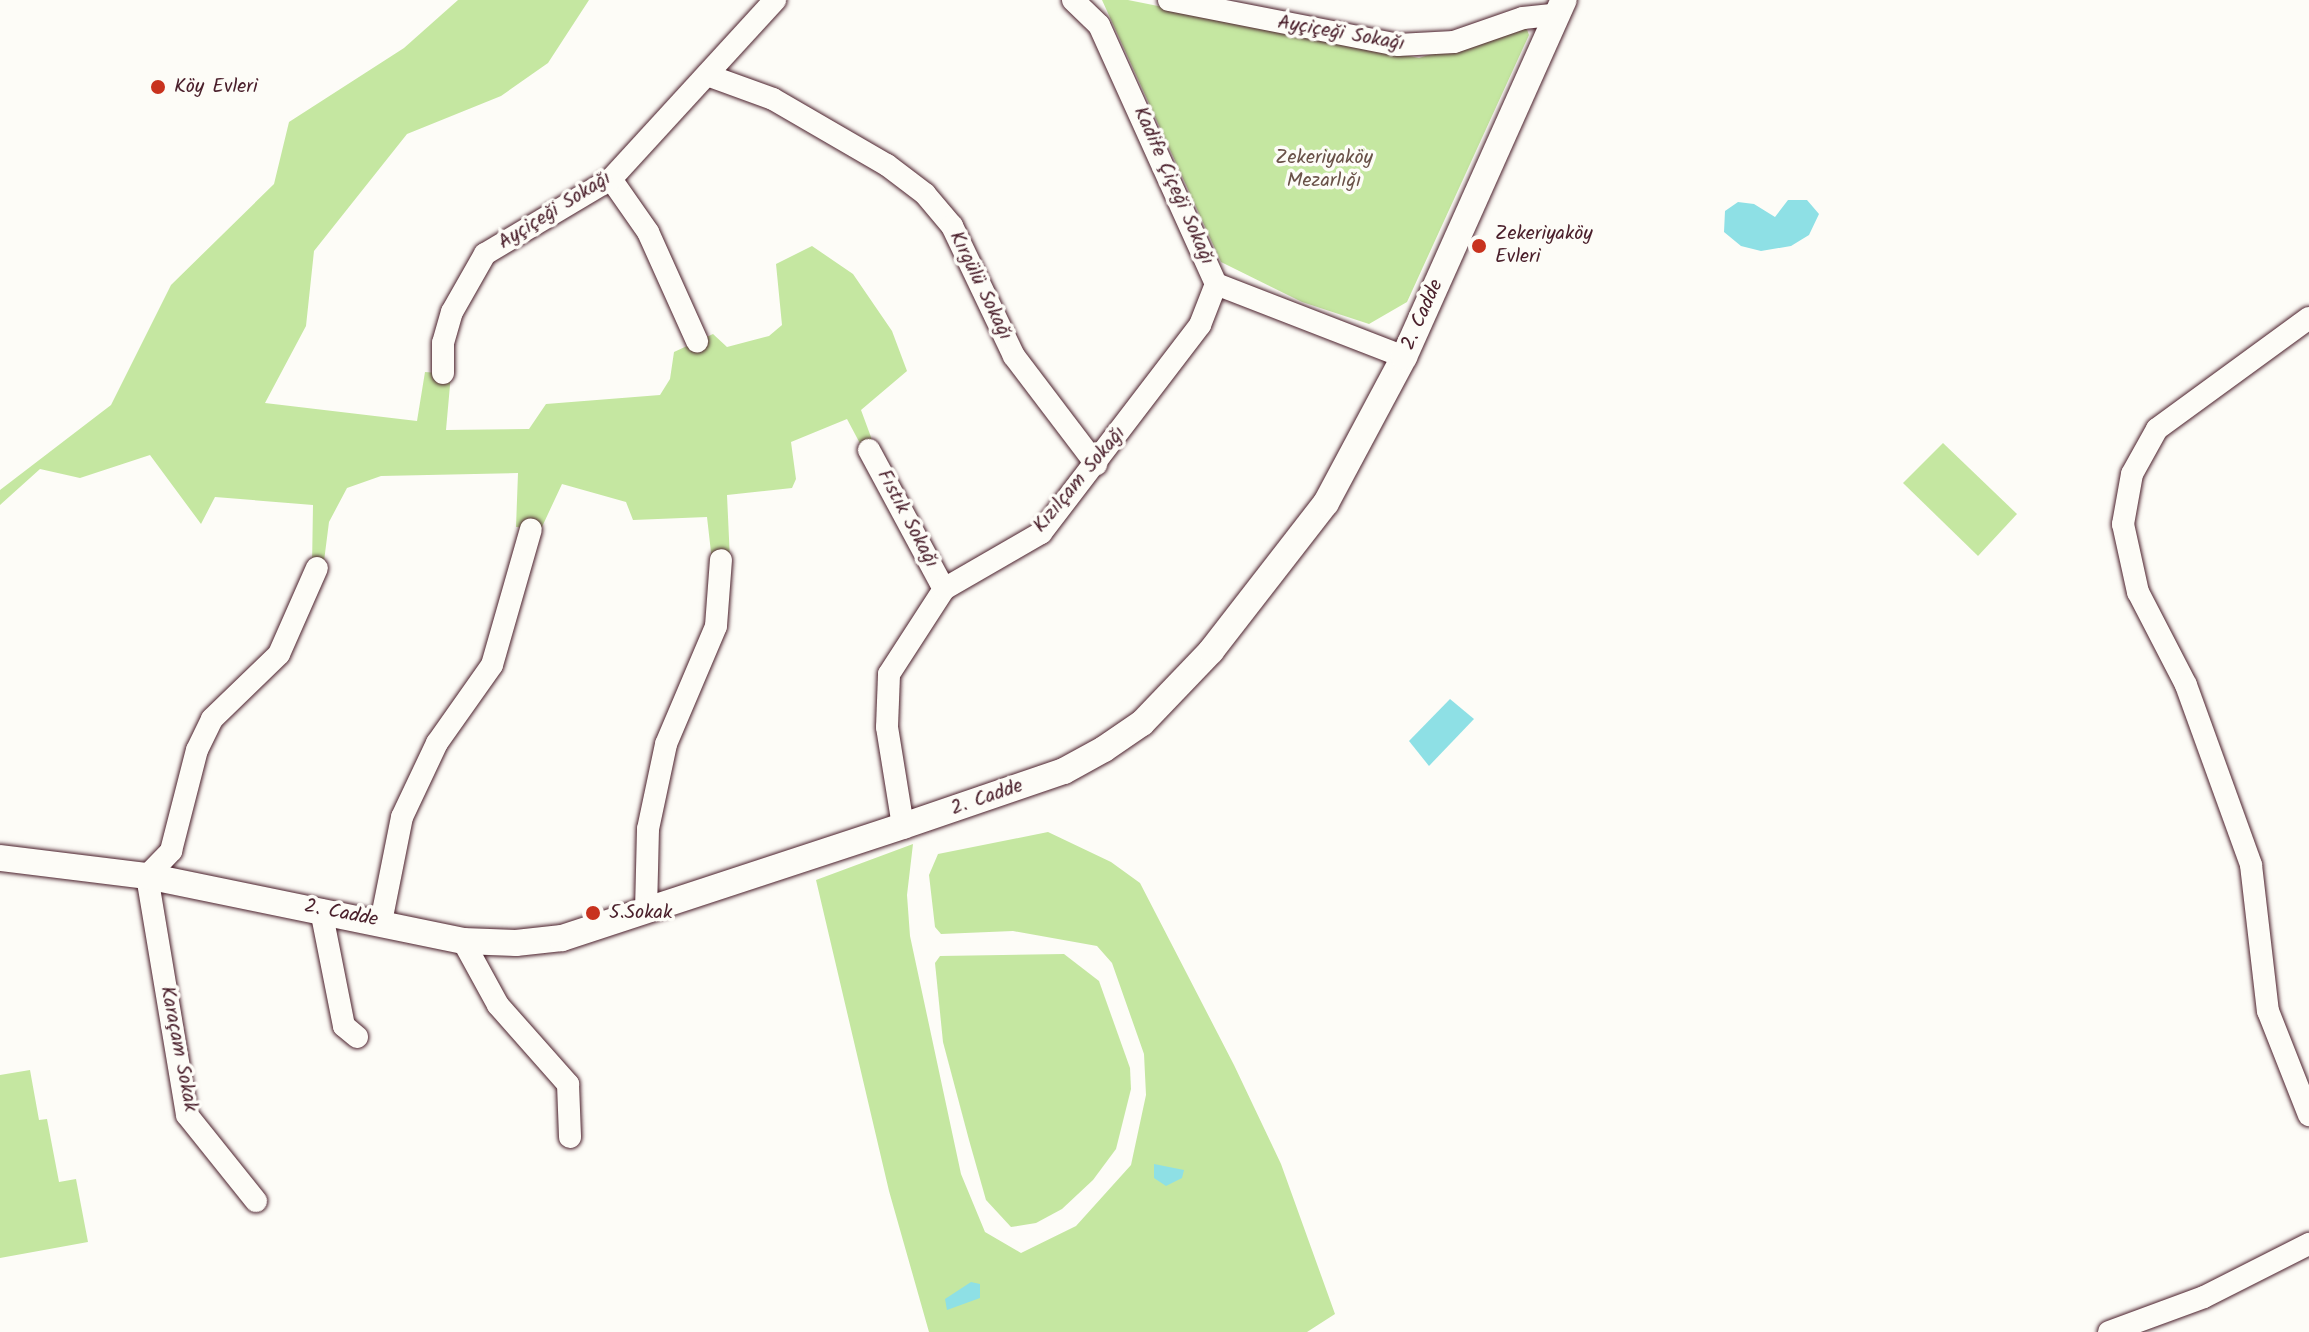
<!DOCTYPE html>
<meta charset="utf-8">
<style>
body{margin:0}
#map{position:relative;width:2309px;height:1332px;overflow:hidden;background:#fdfcf7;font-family:Kalam,sans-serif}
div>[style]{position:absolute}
.green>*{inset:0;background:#c5e7a1}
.water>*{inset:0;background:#8ee0e5}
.roads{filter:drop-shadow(0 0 2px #4a1f2b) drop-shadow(0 0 2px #4a1f2b)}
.minor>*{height:22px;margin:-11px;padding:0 11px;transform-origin:11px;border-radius:11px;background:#fdfcf7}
.tertiary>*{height:26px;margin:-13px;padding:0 13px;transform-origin:13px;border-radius:13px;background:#fdfcf7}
.dots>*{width:22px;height:22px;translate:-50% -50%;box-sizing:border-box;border:4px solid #fdfcf7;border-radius:50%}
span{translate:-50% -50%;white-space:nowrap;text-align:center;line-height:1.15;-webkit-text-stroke:7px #fdfcf7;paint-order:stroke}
.street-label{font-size:20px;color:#4a1f2b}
.poi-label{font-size:20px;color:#4a1f2b}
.left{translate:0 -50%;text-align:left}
.park-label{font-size:20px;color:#695148}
</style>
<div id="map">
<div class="green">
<i style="clip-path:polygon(458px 0,589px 0,548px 63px,501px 96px,407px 134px,314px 251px,306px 326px,265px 403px,417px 421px,425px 372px,451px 374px,446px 430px,529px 429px,546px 404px,660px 395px,670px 379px,674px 352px,713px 334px,727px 347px,769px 336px,782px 325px,776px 264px,812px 246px,853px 274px,892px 331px,907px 371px,861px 410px,875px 448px,864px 451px,847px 419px,791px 442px,796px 479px,792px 488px,727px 495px,730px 560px,712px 561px,707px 517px,633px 520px,626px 502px,562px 484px,541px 529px,516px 527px,518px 473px,381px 476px,347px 488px,329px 522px,323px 569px,312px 567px,313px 505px,215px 497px,201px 524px,150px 455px,80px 478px,40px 469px,0 505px,0 490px,111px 405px,171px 285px,274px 184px,289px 122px,404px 48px)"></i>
<i style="clip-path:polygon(1102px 0,1128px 0,1419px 58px,1525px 24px,1529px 35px,1407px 302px,1369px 324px,1302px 302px,1221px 262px)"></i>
<i style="clip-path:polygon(1943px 443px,2017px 514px,1978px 556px,1903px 483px)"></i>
<i style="clip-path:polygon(1048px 832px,1111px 862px,1140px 883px,1234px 1065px,1281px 1164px,1335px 1314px,1307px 1332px,929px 1332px,889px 1191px,816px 880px,913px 844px,907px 895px,910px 936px,961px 1174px,985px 1232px,1021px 1253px,1076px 1226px,1131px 1165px,1146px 1095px,1144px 1054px,1112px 963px,1097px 946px,1013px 931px,941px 934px,935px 927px,929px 875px,938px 854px)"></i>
<i style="clip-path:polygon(1064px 954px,1099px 981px,1130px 1068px,1131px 1089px,1116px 1149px,1093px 1180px,1062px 1209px,1036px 1223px,1011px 1227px,986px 1200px,969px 1140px,943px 1042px,935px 963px,940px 956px)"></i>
<i style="clip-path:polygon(30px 1070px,39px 1120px,47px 1119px,59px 1182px,76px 1179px,88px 1242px,0 1258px,0 1075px)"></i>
</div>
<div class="water">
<i style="clip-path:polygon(1788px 200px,1807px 200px,1819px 214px,1809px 235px,1791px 246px,1761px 251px,1741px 246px,1724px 232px,1725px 211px,1738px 202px,1754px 204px,1775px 217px)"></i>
<i style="clip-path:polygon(1450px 699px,1474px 719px,1429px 766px,1409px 741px)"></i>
<i style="clip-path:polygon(1154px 1164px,1184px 1170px,1182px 1178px,1166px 1186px,1154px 1178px)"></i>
<i style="clip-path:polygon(971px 1282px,980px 1284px,980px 1298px,947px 1310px,945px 1299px)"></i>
</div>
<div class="roads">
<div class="minor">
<i style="left:1073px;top:0;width:36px;rotate:44deg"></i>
<i style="left:1099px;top:25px;width:284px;rotate:65.7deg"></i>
<i style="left:1216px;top:284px;width:202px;rotate:21.2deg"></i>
<i style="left:1169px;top:0;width:233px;rotate:11.1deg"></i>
<i style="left:1398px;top:45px;width:56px;rotate:-3.1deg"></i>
<i style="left:1454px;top:42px;width:73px;rotate:-19.2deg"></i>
<i style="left:1523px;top:18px;width:36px;rotate:-6deg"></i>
<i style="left:707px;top:75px;width:70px;rotate:20deg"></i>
<i style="left:773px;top:99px;width:132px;rotate:30.1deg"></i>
<i style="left:887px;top:165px;width:48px;rotate:37.3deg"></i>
<i style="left:925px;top:194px;width:42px;rotate:49.8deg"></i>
<i style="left:952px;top:226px;width:144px;rotate:64.5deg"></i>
<i style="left:1014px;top:356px;width:136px;rotate:52.8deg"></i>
<i style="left:611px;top:179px;width:65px;rotate:55.1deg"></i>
<i style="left:648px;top:232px;width:120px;rotate:65.8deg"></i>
<i style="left:2309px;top:318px;width:188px;rotate:143.9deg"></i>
<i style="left:2157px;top:429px;width:51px;rotate:119.1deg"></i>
<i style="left:2132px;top:474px;width:51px;rotate:100.2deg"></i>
<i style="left:2123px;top:524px;width:70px;rotate:77.6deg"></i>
<i style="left:2138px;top:592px;width:105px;rotate:62.7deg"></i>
<i style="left:2186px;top:685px;width:191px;rotate:70.1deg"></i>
<i style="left:2251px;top:865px;width:147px;rotate:83.4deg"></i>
<i style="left:2268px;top:1011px;width:112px;rotate:68.5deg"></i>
<i style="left:443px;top:373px;width:30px;rotate:-90deg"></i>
<i style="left:443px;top:343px;width:32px;rotate:-74deg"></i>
<i style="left:452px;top:312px;width:67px;rotate:-60.4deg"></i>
<i style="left:485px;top:254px;width:147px;rotate:-30.8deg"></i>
<i style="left:611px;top:179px;width:243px;rotate:-47.5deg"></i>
<i style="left:869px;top:450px;width:158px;rotate:61.7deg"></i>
<i style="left:903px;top:826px;width:100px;rotate:-99.2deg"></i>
<i style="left:887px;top:727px;width:53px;rotate:-87.8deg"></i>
<i style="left:889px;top:674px;width:101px;rotate:-57.1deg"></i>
<i style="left:944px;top:589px;width:112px;rotate:-30deg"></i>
<i style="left:1041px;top:533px;width:262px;rotate:-52.6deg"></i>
<i style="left:1200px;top:325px;width:44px;rotate:-68.7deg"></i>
<i style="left:321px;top:910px;width:118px;rotate:78.8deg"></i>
<i style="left:344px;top:1026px;width:17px;rotate:40deg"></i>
<i style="left:646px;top:911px;width:82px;rotate:-88.6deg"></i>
<i style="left:648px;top:829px;width:87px;rotate:-78deg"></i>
<i style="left:666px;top:744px;width:128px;rotate:-67deg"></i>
<i style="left:716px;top:626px;width:66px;rotate:-85.7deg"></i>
<i style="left:381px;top:922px;width:107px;rotate:-78.7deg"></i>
<i style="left:402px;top:817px;width:82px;rotate:-64.7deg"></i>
<i style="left:437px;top:743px;width:95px;rotate:-54.8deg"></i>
<i style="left:492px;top:665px;width:141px;rotate:-74deg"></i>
<i style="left:463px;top:941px;width:73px;rotate:61.3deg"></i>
<i style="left:498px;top:1005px;width:106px;rotate:48.5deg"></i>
<i style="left:568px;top:1084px;width:53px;rotate:87.8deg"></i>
<i style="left:256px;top:1201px;width:110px;rotate:-128.7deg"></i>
<i style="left:187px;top:1115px;width:242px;rotate:-99.5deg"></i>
<i style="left:147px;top:876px;width:35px;rotate:-46deg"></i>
<i style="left:171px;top:851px;width:104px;rotate:-75.6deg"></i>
<i style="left:197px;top:750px;width:34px;rotate:-64deg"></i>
<i style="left:212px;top:719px;width:93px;rotate:-44.1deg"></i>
<i style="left:279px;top:654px;width:94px;rotate:-66.2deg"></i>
<i style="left:2109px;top:1332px;width:101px;rotate:-20.2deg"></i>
<i style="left:2204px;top:1297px;width:118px;rotate:-26.8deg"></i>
</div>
<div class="tertiary">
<i style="left:0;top:858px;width:148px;rotate:7deg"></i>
<i style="left:147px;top:876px;width:323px;rotate:11.6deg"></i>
<i style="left:463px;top:941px;width:53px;rotate:2.2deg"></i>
<i style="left:516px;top:943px;width:46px;rotate:-6.2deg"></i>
<i style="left:562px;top:938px;width:359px;rotate:-18.2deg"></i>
<i style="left:903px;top:826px;width:170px;rotate:-18.9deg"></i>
<i style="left:1064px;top:771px;width:46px;rotate:-28.8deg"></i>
<i style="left:1104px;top:749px;width:46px;rotate:-34.4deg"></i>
<i style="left:1142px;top:723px;width:100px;rotate:-46.2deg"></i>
<i style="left:1211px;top:651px;width:187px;rotate:-52.2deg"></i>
<i style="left:1326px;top:503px;width:166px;rotate:-61.9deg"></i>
<i style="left:1404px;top:357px;width:391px;rotate:-65.9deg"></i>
</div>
</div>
<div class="dots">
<i style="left:158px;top:87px;background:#c8321e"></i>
<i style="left:1479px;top:246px;background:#c8321e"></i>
<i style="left:593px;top:913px;background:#c8321e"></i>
</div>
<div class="street-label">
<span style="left:1341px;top:34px;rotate:10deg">Ayçiçeği Sokağı</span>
<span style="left:1173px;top:186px;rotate:66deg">Kadife Çiçeği Sokağı</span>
<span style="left:555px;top:211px;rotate:-32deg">Ayçiçeği Sokağı</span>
<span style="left:980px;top:286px;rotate:64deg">Kırgülü Sokağı</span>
<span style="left:1423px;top:315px;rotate:-66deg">2. Cadde</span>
<span style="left:1080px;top:480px;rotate:-50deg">Kızılçam Sokağı</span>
<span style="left:907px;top:519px;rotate:62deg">Fıstık Sokağı</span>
<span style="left:987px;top:798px;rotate:-19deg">2. Cadde</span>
<span style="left:341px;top:914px;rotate:11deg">2. Cadde</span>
<span style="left:178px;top:1049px;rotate:79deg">Karaçam Sokak</span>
</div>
<div class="poi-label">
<span class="left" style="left:174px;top:87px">Köy Evleri</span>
<span class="left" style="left:1495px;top:246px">Zekeriyaköy<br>Evleri</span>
<span class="left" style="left:609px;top:913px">5.Sokak</span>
</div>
<div class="park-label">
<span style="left:1324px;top:170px">Zekeriyaköy<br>Mezarlığı</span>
</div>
</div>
